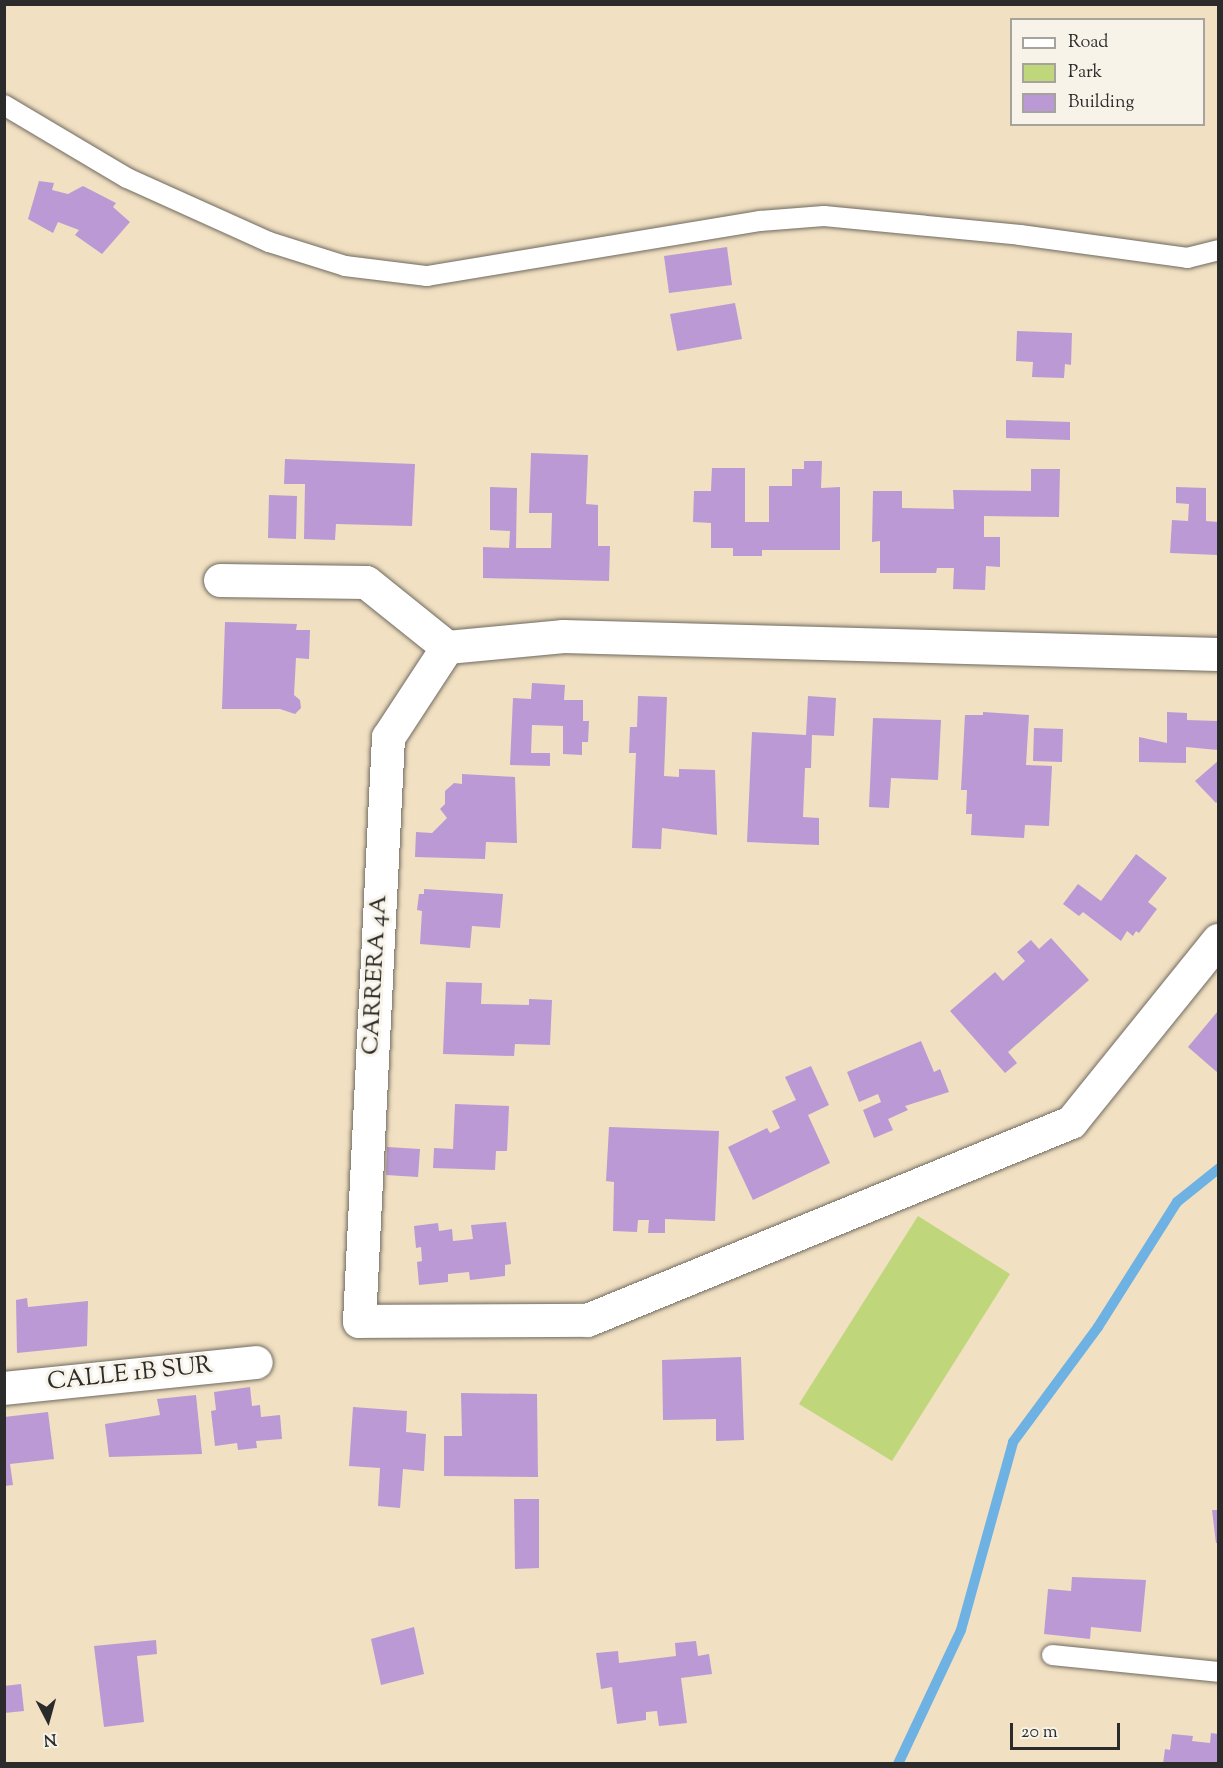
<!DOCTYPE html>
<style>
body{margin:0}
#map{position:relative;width:1223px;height:1768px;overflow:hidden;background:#f1e0c2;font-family:"Sorts Mill Goudy",serif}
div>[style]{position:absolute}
.green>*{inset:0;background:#bfd67b}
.stream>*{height:10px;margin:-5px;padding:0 5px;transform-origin:5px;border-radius:5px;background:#6eb1e3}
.building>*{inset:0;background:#bb99d5}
.roads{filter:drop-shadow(0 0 2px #706a60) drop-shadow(0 0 2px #706a60)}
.lane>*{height:20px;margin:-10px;padding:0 10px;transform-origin:10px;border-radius:10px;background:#fff}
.street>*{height:33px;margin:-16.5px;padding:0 16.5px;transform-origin:16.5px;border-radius:16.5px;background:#fff}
span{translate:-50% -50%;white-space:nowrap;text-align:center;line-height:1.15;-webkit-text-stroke:6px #f7f3e8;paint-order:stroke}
.street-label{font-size:24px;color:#2b2b2b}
.frame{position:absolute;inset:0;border:6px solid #2b2b2b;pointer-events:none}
.legend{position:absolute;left:1010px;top:18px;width:195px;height:108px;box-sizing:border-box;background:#f7f3e8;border:2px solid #a5a39c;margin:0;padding:8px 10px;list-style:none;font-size:18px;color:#2b2b2b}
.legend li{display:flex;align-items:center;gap:12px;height:30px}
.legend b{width:30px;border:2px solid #a5a39c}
.north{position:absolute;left:18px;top:1690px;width:60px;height:60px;-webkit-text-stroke:4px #f7f3e8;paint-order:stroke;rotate:174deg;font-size:16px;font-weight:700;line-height:24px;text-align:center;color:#2b2b2b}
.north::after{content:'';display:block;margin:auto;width:21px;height:27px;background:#2b2b2b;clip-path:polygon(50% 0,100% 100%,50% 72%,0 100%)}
.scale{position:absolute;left:1010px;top:1723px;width:110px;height:27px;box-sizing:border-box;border:3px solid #2b2b2b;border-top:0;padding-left:8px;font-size:18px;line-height:21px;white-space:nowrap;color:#2b2b2b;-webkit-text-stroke:4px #f7f3e8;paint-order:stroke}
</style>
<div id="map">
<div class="green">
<i style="clip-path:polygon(918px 1216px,1010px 1274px,892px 1461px,799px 1404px)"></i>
</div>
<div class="stream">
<i style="left:898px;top:1764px;width:148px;rotate:-64.8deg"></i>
<i style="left:961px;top:1630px;width:195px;rotate:-74.5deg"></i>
<i style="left:1013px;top:1442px;width:143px;rotate:-53.5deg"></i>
<i style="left:1098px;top:1327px;width:148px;rotate:-57.7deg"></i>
<i style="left:1177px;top:1202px;width:53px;rotate:-38.8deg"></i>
</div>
<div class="building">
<i style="clip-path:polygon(39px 181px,54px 183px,52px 190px,68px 194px,83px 186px,116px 203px,113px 207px,130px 222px,102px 254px,75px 235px,79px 230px,58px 222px,53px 233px,28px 219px)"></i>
<i style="clip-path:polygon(727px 247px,732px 285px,669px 293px,664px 256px)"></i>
<i style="clip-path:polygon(735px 303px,742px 339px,677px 351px,670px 314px)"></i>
<i style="clip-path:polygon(1017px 331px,1072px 333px,1071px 365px,1065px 364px,1064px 378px,1032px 377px,1033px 362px,1016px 361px)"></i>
<i style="clip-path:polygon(1006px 420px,1070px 422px,1070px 440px,1006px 438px)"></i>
<i style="clip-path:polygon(531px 453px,588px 455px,586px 504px,598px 505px,598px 546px,610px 546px,609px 581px,483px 578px,483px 547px,509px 548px,510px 531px,490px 530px,490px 487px,517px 488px,516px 548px,551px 548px,552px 513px,529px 513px)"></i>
<i style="clip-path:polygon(285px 459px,415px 464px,412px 526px,336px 524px,335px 540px,304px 539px,305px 484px,284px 484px)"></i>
<i style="clip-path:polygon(804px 461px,822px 461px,821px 488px,840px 487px,840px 550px,762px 550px,762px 556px,733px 556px,733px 548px,711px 548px,711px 523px,693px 522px,694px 491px,711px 491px,712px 468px,745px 468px,745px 522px,769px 522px,769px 486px,792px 486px,792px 469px,804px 469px)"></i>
<i style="clip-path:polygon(1031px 469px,1060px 469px,1059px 517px,984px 516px,984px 537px,1000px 537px,1000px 567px,986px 566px,985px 590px,953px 589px,954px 568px,937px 568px,936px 573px,880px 573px,880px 541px,872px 542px,873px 491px,902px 491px,902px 508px,954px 509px,953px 490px,1031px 491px)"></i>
<i style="clip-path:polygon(1176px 487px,1206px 488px,1206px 521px,1218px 522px,1218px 555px,1170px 553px,1172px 520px,1188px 521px,1189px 504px,1176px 503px)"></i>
<i style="clip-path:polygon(269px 495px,297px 496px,296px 539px,268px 538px)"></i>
<i style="clip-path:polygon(225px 622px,297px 624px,296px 630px,310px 630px,309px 659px,296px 658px,294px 695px,300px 700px,301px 708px,295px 714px,280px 709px,222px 709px)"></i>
<i style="clip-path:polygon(532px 683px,565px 685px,564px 700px,583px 700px,583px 721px,589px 721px,588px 742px,582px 742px,582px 755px,563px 754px,563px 726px,532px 725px,531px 753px,550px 753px,550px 766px,510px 765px,513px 698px,531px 699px)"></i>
<i style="clip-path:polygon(638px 696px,667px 697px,664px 776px,679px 777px,679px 769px,715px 770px,717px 835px,662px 828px,661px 849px,632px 848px,636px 753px,629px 753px,630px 727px,637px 727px)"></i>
<i style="clip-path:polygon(808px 696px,836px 698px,834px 736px,812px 735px,811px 768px,805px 768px,803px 817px,819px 818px,819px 845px,747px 842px,752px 732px,806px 735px)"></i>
<i style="clip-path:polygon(983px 712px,1029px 715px,1026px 765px,1052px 766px,1049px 826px,1025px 825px,1024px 838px,971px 835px,972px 814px,966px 814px,967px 790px,961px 790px,965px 715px,983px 715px)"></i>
<i style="clip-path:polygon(1167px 712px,1187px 713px,1187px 720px,1218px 721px,1218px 750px,1186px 747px,1186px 763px,1139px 762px,1139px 737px,1167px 743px)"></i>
<i style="clip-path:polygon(873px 718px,941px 720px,938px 780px,891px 778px,889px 808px,869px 807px)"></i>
<i style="clip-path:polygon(1034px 728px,1063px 729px,1062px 762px,1033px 761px)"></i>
<i style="clip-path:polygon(1218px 761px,1218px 801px,1216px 803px,1195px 781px)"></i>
<i style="clip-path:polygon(462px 774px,515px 777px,517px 843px,486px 842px,485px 859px,415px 857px,416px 832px,432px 833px,447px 818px,440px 809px,445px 804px,445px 791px,454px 783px,462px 784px)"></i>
<i style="clip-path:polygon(1136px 854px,1167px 878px,1148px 902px,1157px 909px,1139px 933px,1136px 931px,1133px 936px,1127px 931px,1121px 941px,1083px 912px,1079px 916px,1063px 904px,1078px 884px,1101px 901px)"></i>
<i style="clip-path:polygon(424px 889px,503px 894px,500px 928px,472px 926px,470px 948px,420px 944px,422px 911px,417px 910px,419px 894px,424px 894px)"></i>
<i style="clip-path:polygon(1051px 938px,1089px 980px,1008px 1052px,1017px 1063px,1005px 1073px,950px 1011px,995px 972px,1003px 981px,1025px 961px,1017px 952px,1031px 940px,1039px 949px)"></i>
<i style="clip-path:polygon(446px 982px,482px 983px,481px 1004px,529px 1005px,529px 999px,552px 1000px,550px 1045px,515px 1044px,514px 1056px,443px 1054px)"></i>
<i style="clip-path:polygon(1218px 1011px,1218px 1073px,1188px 1047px)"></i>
<i style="clip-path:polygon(921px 1041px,934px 1072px,940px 1069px,949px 1092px,905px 1106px,908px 1110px,888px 1119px,893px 1130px,874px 1138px,863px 1110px,881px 1102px,878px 1094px,859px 1102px,847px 1072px)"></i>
<i style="clip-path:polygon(811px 1066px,829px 1105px,808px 1115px,830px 1163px,753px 1200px,728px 1147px,767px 1128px,770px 1133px,780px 1128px,772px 1111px,796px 1100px,785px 1077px)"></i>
<i style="clip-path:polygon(455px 1104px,509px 1106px,507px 1151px,496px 1151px,495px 1170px,433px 1168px,434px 1148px,453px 1149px)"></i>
<i style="clip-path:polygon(609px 1127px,719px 1131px,715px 1221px,665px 1219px,665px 1233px,648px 1233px,649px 1220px,638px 1220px,637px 1232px,613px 1231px,614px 1182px,606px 1181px)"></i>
<i style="clip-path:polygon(387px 1147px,420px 1149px,418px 1177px,386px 1175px)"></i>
<i style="clip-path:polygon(506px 1222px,511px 1264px,505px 1265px,505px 1276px,470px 1280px,469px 1272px,448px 1274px,448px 1282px,419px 1285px,417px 1262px,422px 1261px,421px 1247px,416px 1248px,414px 1226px,438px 1223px,439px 1231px,452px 1229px,453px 1241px,473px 1239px,471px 1225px)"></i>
<i style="clip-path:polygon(27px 1298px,28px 1307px,88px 1301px,87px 1346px,17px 1353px,16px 1300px)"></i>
<i style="clip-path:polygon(741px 1357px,744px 1440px,716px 1441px,716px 1419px,663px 1420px,662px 1360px)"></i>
<i style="clip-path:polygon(250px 1387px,252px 1406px,260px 1405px,261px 1417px,280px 1415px,282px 1439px,256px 1441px,257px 1448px,238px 1450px,237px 1443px,215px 1446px,211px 1411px,216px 1410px,214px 1392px)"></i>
<i style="clip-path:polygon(461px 1393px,537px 1394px,538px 1477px,444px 1476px,444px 1436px,462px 1436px)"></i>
<i style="clip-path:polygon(196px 1395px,202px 1454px,109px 1457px,105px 1424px,160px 1415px,157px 1399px)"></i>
<i style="clip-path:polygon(353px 1407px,407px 1411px,406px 1432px,426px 1434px,424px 1471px,403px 1469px,400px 1508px,378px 1506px,380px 1468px,349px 1466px)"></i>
<i style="clip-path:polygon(48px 1412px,54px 1459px,10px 1464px,13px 1485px,4px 1486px,4px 1417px)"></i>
<i style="clip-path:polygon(514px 1499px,539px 1499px,539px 1568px,515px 1569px)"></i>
<i style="clip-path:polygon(1212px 1510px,1218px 1510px,1218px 1543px,1216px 1543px)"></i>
<i style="clip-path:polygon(1072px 1577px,1146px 1580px,1141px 1632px,1091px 1627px,1090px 1639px,1044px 1634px,1048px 1589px,1071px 1591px)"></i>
<i style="clip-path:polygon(414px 1627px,424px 1674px,381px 1685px,371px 1639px)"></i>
<i style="clip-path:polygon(156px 1640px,157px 1654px,137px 1656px,144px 1722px,104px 1727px,94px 1646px)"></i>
<i style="clip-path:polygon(696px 1641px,698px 1656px,709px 1654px,712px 1674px,681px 1678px,687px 1723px,659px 1726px,657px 1711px,646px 1712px,646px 1720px,617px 1724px,612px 1687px,601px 1689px,596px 1653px,618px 1651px,619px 1663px,676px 1656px,675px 1643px)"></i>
<i style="clip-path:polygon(21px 1684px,24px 1711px,4px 1713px,4px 1686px)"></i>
<i style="clip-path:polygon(1211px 1733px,1218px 1734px,1218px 1764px,1163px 1764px,1165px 1749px,1170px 1750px,1172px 1734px,1193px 1736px,1192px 1741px,1210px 1743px)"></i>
</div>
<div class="roads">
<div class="lane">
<i style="left:4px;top:105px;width:143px;rotate:30.7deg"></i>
<i style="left:127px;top:178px;width:156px;rotate:24.3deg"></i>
<i style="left:269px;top:242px;width:80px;rotate:17.5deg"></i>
<i style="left:345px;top:266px;width:83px;rotate:7deg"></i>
<i style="left:427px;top:276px;width:338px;rotate:-9.4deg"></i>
<i style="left:760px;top:221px;width:64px;rotate:-4.5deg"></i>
<i style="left:824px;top:216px;width:197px;rotate:5.5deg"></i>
<i style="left:1020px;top:235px;width:169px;rotate:7.8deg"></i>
<i style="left:1187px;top:258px;width:32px;rotate:-14deg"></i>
<i style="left:1052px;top:1655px;width:167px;rotate:5.8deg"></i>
</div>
<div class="street">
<i style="left:220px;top:580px;width:146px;rotate:0.8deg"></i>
<i style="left:366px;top:582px;width:104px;rotate:38.7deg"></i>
<i style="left:447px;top:647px;width:108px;rotate:123.2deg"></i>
<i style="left:388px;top:737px;width:585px;rotate:92.84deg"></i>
<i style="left:359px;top:1321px;width:228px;rotate:-0.3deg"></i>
<i style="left:587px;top:1320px;width:523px;rotate:-22.25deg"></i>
<i style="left:1071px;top:1122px;width:234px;rotate:-51.1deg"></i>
<i style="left:447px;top:647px;width:117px;rotate:-5.4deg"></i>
<i style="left:563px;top:636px;width:655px;rotate:1.57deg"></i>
<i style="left:4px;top:1388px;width:253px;rotate:-5.9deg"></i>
</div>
</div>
<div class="street-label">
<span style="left:376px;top:975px;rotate:-87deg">CARRERA 4A</span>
<span style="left:130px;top:1375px;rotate:-6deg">CALLE 1B SUR</span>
</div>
<div class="frame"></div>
<ul class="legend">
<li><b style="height:8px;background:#fff"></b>Road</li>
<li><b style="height:16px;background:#bfd67b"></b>Park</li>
<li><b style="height:16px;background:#bb99d5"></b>Building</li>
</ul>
<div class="north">N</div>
<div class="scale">20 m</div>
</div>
